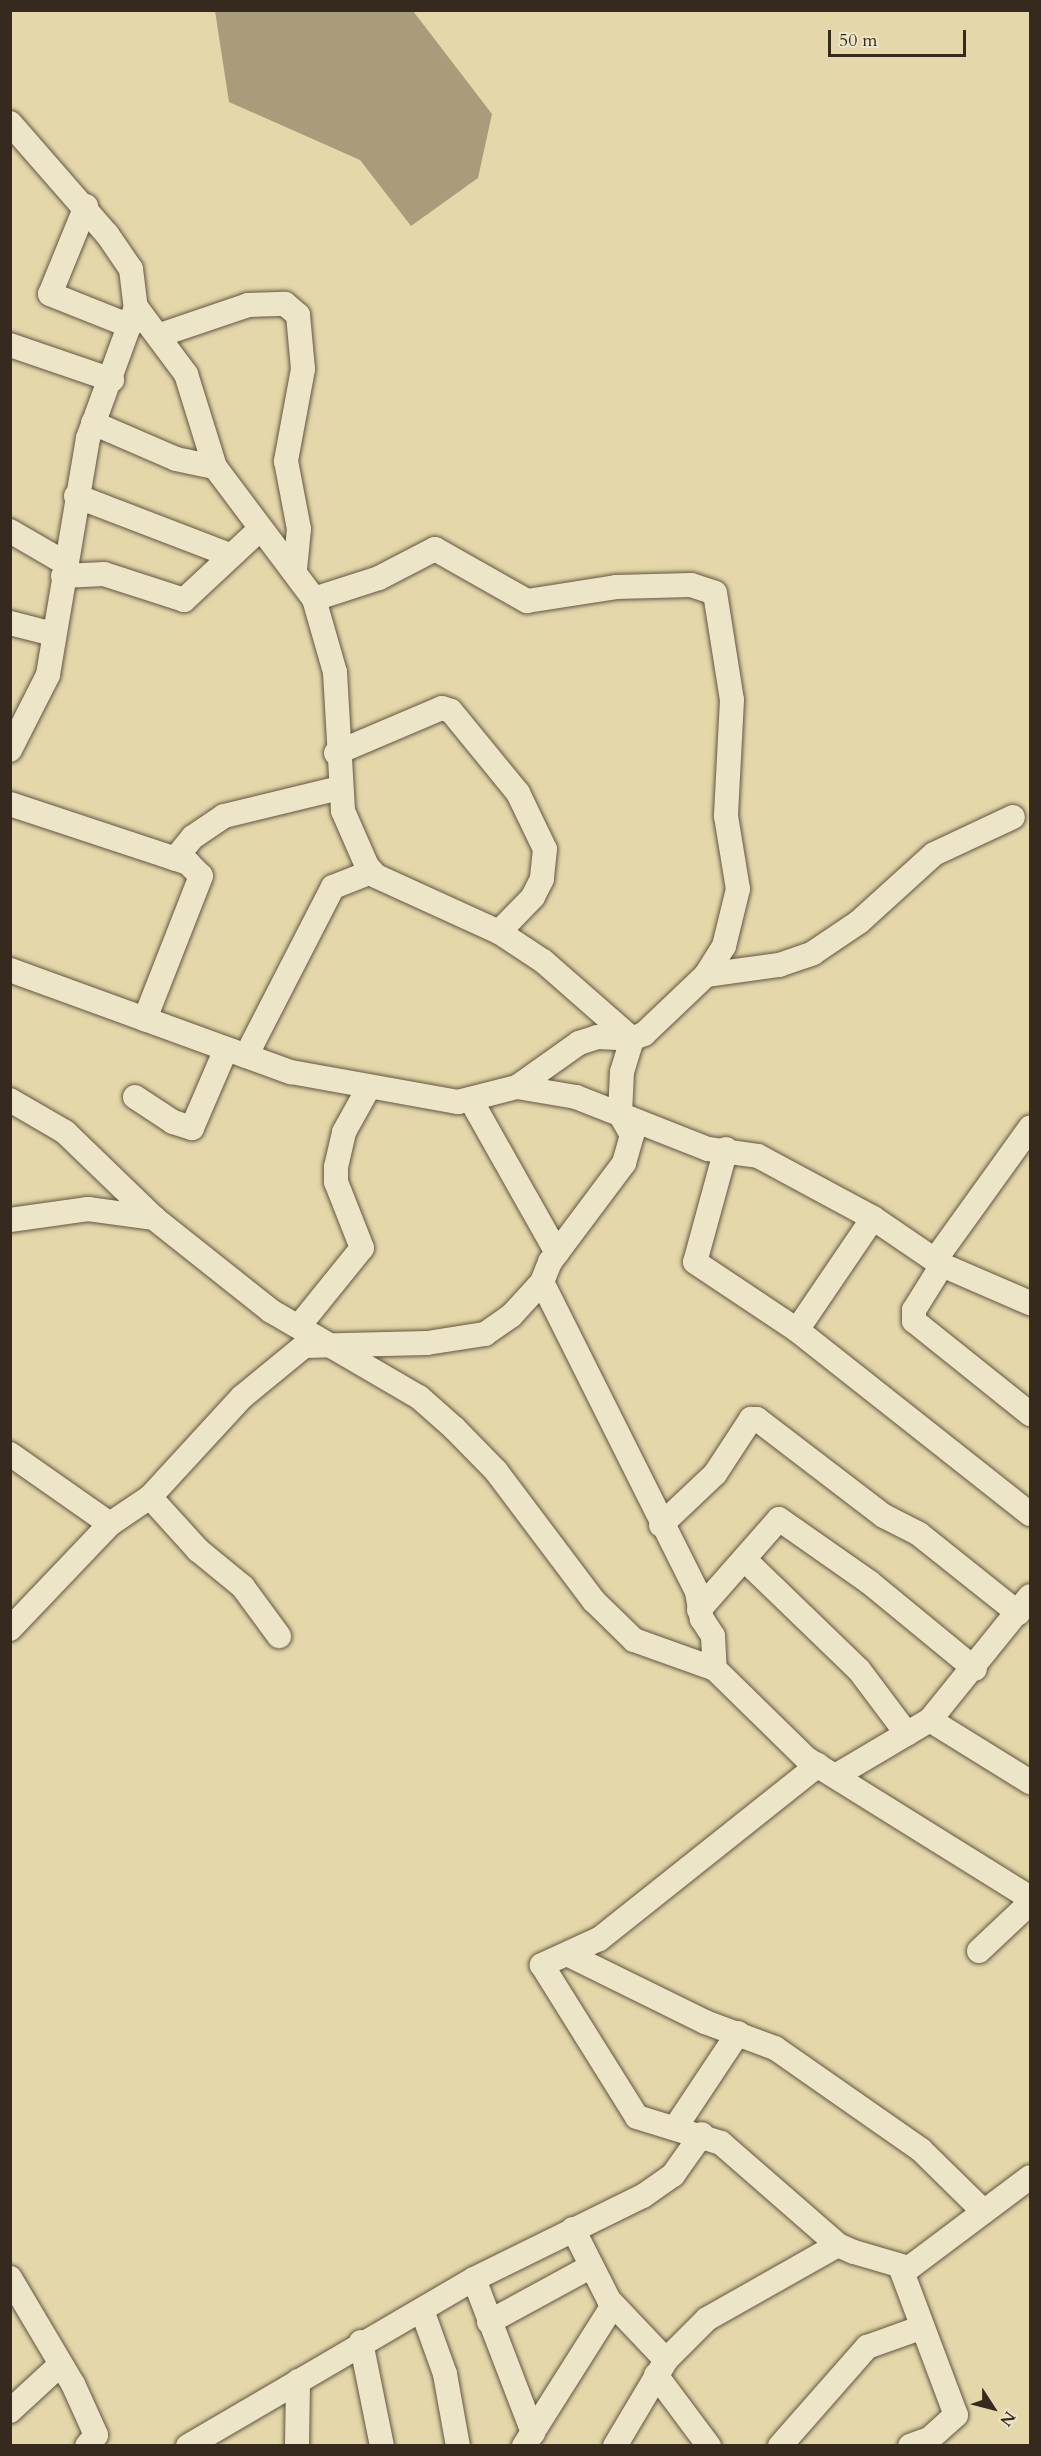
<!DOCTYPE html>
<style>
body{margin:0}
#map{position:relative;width:1041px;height:2456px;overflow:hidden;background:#e4d7a9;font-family:Cardo,serif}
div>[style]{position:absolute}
.water>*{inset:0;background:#a99c7a}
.roads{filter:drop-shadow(0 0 2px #625542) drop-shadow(0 0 2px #625542)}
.minor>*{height:24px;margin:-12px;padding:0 12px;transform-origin:12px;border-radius:12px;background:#ede5c7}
span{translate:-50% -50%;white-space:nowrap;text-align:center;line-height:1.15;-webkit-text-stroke:4.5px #ede5c7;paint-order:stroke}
.frame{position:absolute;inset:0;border:12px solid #362a1f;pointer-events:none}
.north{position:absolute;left:963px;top:2378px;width:60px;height:60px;-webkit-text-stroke:4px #ede5c7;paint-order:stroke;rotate:126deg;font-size:16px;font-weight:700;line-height:24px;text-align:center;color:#362a1f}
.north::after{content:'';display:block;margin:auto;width:21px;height:27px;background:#362a1f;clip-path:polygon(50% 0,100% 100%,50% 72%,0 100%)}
.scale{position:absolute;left:828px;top:30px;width:138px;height:27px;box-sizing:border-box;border:3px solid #362a1f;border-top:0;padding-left:8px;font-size:18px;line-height:21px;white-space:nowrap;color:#362a1f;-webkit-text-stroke:4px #ede5c7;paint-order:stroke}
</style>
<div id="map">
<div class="water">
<i style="clip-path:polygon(215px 11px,413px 11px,492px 114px,478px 178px,411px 226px,360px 160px,229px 102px)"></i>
</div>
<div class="roads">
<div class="minor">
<i style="left:10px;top:123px;width:147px;rotate:48.9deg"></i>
<i style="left:107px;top:234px;width:42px;rotate:55.6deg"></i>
<i style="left:131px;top:269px;width:38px;rotate:83deg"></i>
<i style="left:136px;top:307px;width:140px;rotate:110.1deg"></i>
<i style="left:88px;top:438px;width:240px;rotate:99.6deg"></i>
<i style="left:48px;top:675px;width:84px;rotate:116.9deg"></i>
<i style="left:86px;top:206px;width:95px;rotate:112.2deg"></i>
<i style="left:50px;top:294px;width:86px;rotate:21.8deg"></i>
<i style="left:136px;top:307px;width:84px;rotate:53.3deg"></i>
<i style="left:186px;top:374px;width:97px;rotate:72.7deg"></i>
<i style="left:215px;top:467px;width:165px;rotate:53.1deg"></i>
<i style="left:314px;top:599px;width:76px;rotate:74deg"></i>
<i style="left:335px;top:672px;width:139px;rotate:86.7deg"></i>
<i style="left:343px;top:811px;width:60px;rotate:66.4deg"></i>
<i style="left:367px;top:866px;width:13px;rotate:48deg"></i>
<i style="left:376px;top:876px;width:135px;rotate:24.5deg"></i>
<i style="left:499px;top:932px;width:53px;rotate:33.4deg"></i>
<i style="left:543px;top:961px;width:118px;rotate:41.2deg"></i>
<i style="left:160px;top:335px;width:93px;rotate:-18.8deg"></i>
<i style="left:248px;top:305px;width:37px;rotate:-2deg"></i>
<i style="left:285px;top:304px;width:17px;rotate:40deg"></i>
<i style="left:298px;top:315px;width:54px;rotate:84.7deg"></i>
<i style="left:303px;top:369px;width:94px;rotate:100.5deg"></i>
<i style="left:286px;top:461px;width:69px;rotate:79.2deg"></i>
<i style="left:299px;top:529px;width:40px;rotate:95.7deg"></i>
<i style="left:10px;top:345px;width:108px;rotate:18.9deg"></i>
<i style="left:93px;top:423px;width:90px;rotate:23.4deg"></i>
<i style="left:176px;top:459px;width:40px;rotate:12deg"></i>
<i style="left:76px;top:496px;width:165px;rotate:21deg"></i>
<i style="left:10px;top:531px;width:64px;rotate:30.2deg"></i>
<i style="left:63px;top:576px;width:41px;rotate:-2.8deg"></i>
<i style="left:104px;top:574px;width:84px;rotate:18deg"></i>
<i style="left:184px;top:600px;width:103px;rotate:-43deg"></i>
<i style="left:314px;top:599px;width:68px;rotate:-17.9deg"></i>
<i style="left:379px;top:578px;width:63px;rotate:-27.4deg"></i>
<i style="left:435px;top:549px;width:106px;rotate:29.5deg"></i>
<i style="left:527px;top:601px;width:90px;rotate:-8.9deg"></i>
<i style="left:616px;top:587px;width:75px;rotate:-1.5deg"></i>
<i style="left:691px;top:585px;width:25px;rotate:18deg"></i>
<i style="left:715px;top:593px;width:108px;rotate:81deg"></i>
<i style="left:732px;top:700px;width:116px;rotate:93deg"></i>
<i style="left:726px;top:816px;width:74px;rotate:80.7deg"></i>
<i style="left:738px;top:889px;width:59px;rotate:103.8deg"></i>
<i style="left:724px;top:946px;width:34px;rotate:122deg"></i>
<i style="left:10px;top:623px;width:44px;rotate:14.3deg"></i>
<i style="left:336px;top:753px;width:115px;rotate:-23deg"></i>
<i style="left:442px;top:708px;width:9px;rotate:18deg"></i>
<i style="left:451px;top:711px;width:106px;rotate:50.7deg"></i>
<i style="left:518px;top:793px;width:62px;rotate:64.3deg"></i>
<i style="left:545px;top:849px;width:30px;rotate:96deg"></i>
<i style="left:542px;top:879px;width:20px;rotate:117deg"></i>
<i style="left:533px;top:897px;width:49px;rotate:134.2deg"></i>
<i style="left:10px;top:804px;width:188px;rotate:18.3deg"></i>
<i style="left:188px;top:863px;width:18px;rotate:45deg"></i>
<i style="left:201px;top:876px;width:154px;rotate:111.4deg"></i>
<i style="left:175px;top:859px;width:28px;rotate:-51deg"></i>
<i style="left:193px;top:837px;width:37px;rotate:-34deg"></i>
<i style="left:224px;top:816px;width:119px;rotate:-13.6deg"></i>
<i style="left:10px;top:970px;width:299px;rotate:20deg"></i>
<i style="left:291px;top:1072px;width:170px;rotate:10.2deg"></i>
<i style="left:458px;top:1102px;width:61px;rotate:-14.3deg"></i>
<i style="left:517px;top:1087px;width:76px;rotate:-35.4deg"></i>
<i style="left:579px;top:1043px;width:19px;rotate:-18deg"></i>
<i style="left:597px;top:1037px;width:35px;rotate:3deg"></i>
<i style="left:246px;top:1056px;width:190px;rotate:-62.8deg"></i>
<i style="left:333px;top:887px;width:41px;rotate:-21.5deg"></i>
<i style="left:517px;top:1087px;width:60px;rotate:9.6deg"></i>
<i style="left:576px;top:1097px;width:142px;rotate:21.5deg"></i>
<i style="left:708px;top:1149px;width:50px;rotate:8deg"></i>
<i style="left:758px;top:1156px;width:131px;rotate:28.3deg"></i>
<i style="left:873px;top:1218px;width:83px;rotate:34.3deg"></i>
<i style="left:942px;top:1265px;width:96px;rotate:23.4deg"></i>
<i style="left:135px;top:1097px;width:45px;rotate:33.3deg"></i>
<i style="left:173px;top:1122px;width:20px;rotate:18deg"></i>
<i style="left:192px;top:1128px;width:86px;rotate:-66.7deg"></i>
<i style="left:10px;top:1100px;width:64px;rotate:30.2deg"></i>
<i style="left:65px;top:1132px;width:124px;rotate:44deg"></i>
<i style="left:472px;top:1102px;width:173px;rotate:60.6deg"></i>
<i style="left:726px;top:1149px;width:117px;rotate:105.3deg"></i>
<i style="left:695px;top:1262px;width:123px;rotate:33.7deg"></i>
<i style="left:797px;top:1330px;width:297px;rotate:38.3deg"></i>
<i style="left:10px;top:1220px;width:79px;rotate:-8deg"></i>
<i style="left:88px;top:1209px;width:67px;rotate:7.8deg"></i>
<i style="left:154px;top:1218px;width:149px;rotate:38.5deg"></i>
<i style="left:271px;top:1311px;width:171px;rotate:30.2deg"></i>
<i style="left:419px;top:1397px;width:47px;rotate:41.5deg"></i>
<i style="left:454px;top:1428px;width:60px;rotate:45.7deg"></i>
<i style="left:496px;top:1471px;width:163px;rotate:53deg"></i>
<i style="left:594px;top:1601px;width:56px;rotate:44.3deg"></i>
<i style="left:634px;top:1640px;width:86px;rotate:19.7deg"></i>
<i style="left:715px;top:1669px;width:129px;rotate:44.4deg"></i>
<i style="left:807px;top:1759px;width:263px;rotate:31.9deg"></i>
<i style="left:935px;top:1260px;width:163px;rotate:-54.3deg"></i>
<i style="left:942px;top:1265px;width:53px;rotate:121.9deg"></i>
<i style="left:914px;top:1310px;width:11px;rotate:90deg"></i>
<i style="left:914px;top:1321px;width:149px;rotate:38.7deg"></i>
<i style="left:542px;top:1282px;width:347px;rotate:63.4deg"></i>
<i style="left:697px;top:1592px;width:27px;rotate:80deg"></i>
<i style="left:702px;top:1619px;width:20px;rotate:57deg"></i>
<i style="left:713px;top:1636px;width:33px;rotate:87deg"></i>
<i style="left:299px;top:1326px;width:100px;rotate:-51.1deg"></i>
<i style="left:362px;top:1248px;width:71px;rotate:-111.5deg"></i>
<i style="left:336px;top:1182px;width:15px;rotate:-90deg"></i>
<i style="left:336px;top:1167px;width:36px;rotate:-77deg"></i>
<i style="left:344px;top:1132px;width:51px;rotate:-60.9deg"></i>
<i style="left:797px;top:1330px;width:135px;rotate:-55.8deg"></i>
<i style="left:10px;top:1454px;width:122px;rotate:35deg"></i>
<i style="left:150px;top:1497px;width:72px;rotate:47.8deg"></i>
<i style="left:198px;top:1550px;width:58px;rotate:39.4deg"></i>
<i style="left:243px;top:1587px;width:61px;rotate:53.7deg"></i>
<i style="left:661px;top:1525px;width:74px;rotate:-43.4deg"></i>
<i style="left:715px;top:1474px;width:66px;rotate:-56.8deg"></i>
<i style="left:751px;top:1419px;width:6px"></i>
<i style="left:757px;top:1419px;width:160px;rotate:37.4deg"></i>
<i style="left:884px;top:1516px;width:39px;rotate:27deg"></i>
<i style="left:919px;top:1534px;width:127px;rotate:38.6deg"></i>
<i style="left:745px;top:1560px;width:158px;rotate:44deg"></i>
<i style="left:859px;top:1670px;width:80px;rotate:53.1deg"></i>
<i style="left:699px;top:1610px;width:121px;rotate:-48.7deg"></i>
<i style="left:779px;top:1519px;width:110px;rotate:35deg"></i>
<i style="left:869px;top:1582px;width:137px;rotate:39.4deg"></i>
<i style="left:10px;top:1629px;width:145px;rotate:-46.4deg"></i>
<i style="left:110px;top:1524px;width:48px;rotate:-34deg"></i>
<i style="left:150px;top:1497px;width:136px;rotate:-47.4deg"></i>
<i style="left:242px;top:1397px;width:80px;rotate:-39.4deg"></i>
<i style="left:304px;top:1346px;width:123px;rotate:-1.4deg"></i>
<i style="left:427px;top:1343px;width:59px;rotate:-8.8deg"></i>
<i style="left:485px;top:1334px;width:32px;rotate:-35deg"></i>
<i style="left:511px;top:1316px;width:46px;rotate:-47.6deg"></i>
<i style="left:542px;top:1282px;width:22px;rotate:-68deg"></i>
<i style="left:550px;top:1262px;width:124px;rotate:-53.2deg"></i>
<i style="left:624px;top:1163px;width:29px;rotate:-74deg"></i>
<i style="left:632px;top:1135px;width:24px;rotate:-120deg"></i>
<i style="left:620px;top:1114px;width:42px;rotate:-87.3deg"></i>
<i style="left:622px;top:1072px;width:34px;rotate:-73deg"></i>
<i style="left:632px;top:1039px;width:13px;rotate:-23deg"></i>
<i style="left:644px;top:1034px;width:86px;rotate:-43.6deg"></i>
<i style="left:706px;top:975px;width:74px;rotate:-7.8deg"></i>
<i style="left:779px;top:965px;width:36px;rotate:-19deg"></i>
<i style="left:813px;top:953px;width:55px;rotate:-34deg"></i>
<i style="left:859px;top:922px;width:101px;rotate:-42.2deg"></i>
<i style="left:934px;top:854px;width:87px;rotate:-25.1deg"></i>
<i style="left:930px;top:1720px;width:118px;rotate:31.8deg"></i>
<i style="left:818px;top:1765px;width:280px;rotate:141.5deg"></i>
<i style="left:599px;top:1939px;width:63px;rotate:155.5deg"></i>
<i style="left:542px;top:1965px;width:179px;rotate:58deg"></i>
<i style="left:637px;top:2117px;width:88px;rotate:17.2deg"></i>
<i style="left:721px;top:2143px;width:155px;rotate:41.1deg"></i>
<i style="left:838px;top:2245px;width:17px;rotate:24deg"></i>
<i style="left:854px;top:2252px;width:57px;rotate:16.2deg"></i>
<i style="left:909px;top:2268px;width:151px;rotate:-36.9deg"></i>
<i style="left:837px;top:1775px;width:108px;rotate:-30.6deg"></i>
<i style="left:930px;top:1720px;width:159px;rotate:-51.1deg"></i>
<i style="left:979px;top:1951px;width:70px;rotate:-43.3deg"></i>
<i style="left:569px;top:1955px;width:152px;rotate:26.2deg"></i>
<i style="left:705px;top:2022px;width:75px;rotate:20.4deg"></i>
<i style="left:775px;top:2048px;width:178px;rotate:34.9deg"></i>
<i style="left:921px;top:2150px;width:88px;rotate:44.5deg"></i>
<i style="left:675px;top:2128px;width:114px;rotate:-56.4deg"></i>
<i style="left:573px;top:2229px;width:80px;rotate:63.1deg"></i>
<i style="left:609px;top:2300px;width:83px;rotate:46.5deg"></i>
<i style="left:901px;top:2269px;width:156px;rotate:69.4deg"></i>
<i style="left:956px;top:2415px;width:36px;rotate:138deg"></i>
<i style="left:929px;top:2439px;width:20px;rotate:160deg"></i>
<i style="left:10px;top:2278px;width:123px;rotate:59.3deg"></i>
<i style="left:73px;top:2384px;width:56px;rotate:65.7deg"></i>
<i style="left:96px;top:2435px;width:14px;rotate:129deg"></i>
<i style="left:474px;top:2279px;width:165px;rotate:69deg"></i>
<i style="left:422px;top:2310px;width:68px;rotate:70.2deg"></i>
<i style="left:445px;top:2374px;width:73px;rotate:79.8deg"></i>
<i style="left:489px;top:2322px;width:115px;rotate:-28.6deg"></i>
<i style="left:361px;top:2342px;width:106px;rotate:78.6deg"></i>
<i style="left:656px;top:2375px;width:89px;rotate:53.3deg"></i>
<i style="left:10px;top:2411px;width:69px;rotate:-42.7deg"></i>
<i style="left:188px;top:2446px;width:331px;rotate:-30.3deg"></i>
<i style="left:474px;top:2279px;width:188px;rotate:-26.2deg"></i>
<i style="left:643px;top:2196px;width:37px;rotate:-35deg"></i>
<i style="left:673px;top:2175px;width:50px;rotate:-54.7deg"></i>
<i style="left:297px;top:2446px;width:65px;rotate:-89.1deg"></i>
<i style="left:524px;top:2446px;width:167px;rotate:-57.7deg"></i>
<i style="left:615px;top:2446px;width:100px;rotate:-59.3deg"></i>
<i style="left:666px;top:2360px;width:58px;rotate:-45deg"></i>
<i style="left:707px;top:2319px;width:150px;rotate:-29.5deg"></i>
<i style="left:780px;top:2446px;width:132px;rotate:-48.7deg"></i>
<i style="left:867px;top:2347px;width:59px;rotate:-19.7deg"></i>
</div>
</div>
<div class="frame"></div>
<div class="north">N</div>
<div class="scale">50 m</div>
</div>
